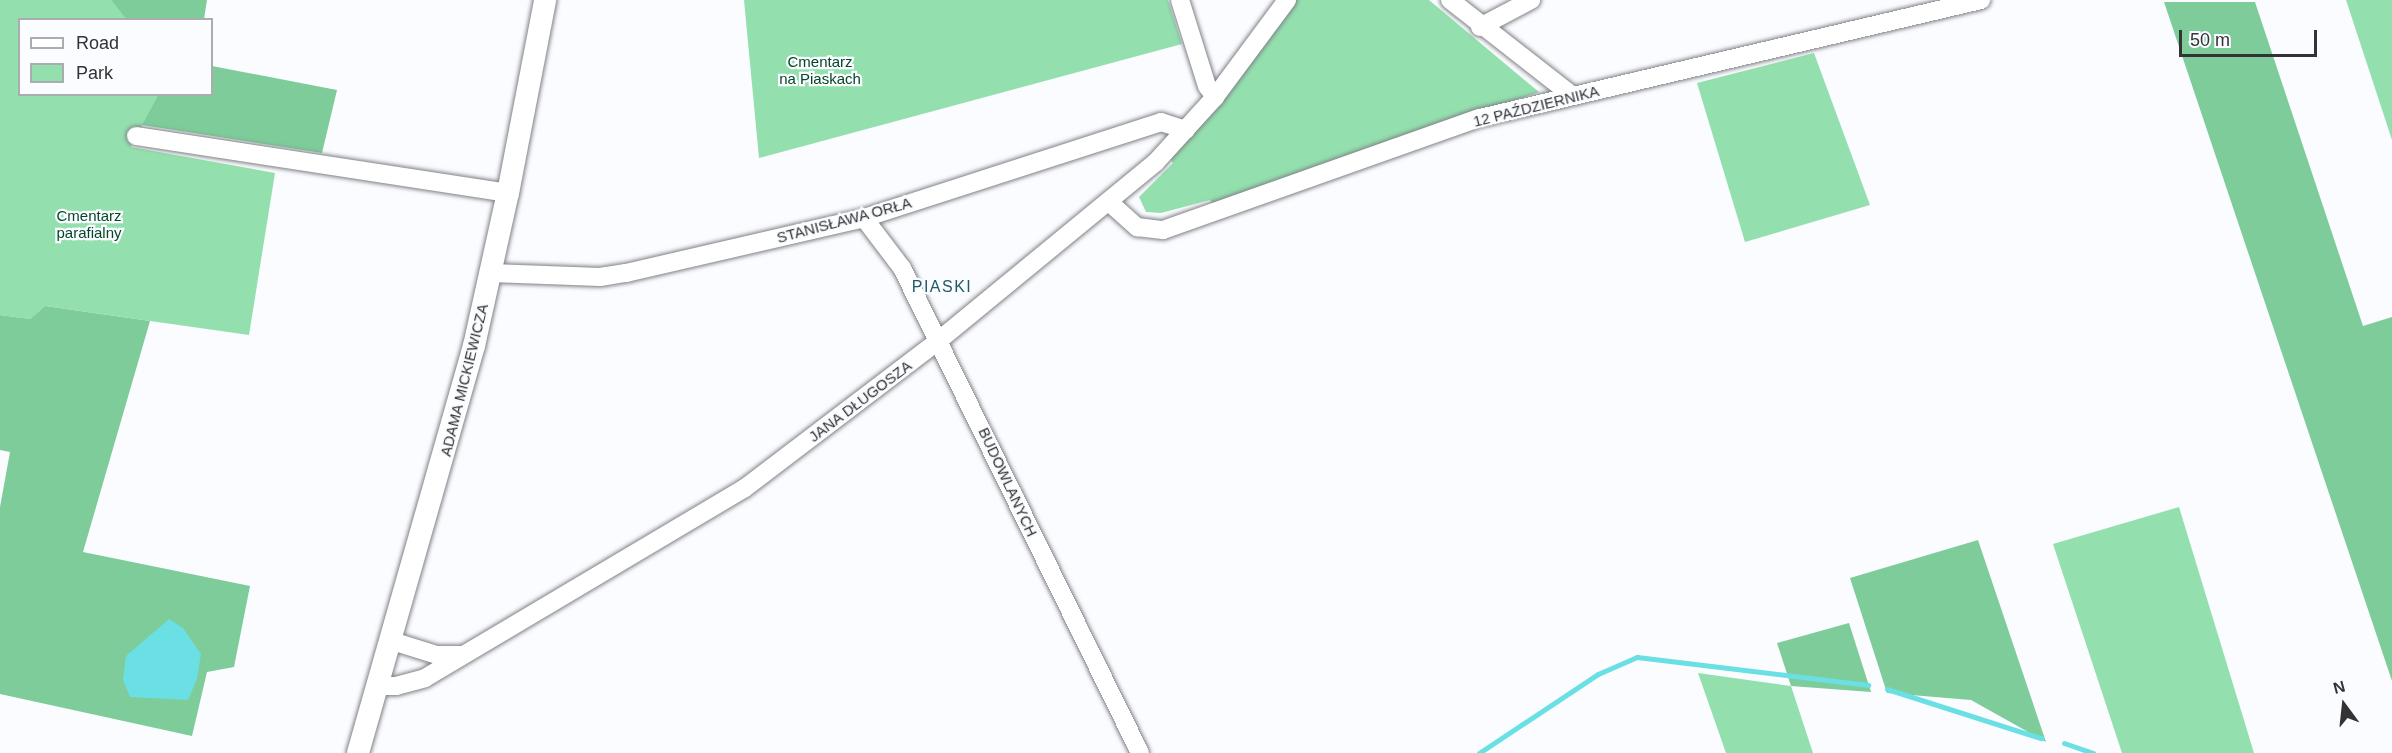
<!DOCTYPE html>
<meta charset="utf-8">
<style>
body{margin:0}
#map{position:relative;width:2392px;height:753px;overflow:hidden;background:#fafcff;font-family:Arial,sans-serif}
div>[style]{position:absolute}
.green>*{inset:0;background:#93e0ae}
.forest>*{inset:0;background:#7dcc9a}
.water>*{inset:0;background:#6adfe4}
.stream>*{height:5px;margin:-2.5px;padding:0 2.5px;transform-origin:2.5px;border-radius:2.5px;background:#6adfe4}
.roads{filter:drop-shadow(0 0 2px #808287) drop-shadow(0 0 2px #808287)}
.minor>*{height:18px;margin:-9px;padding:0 9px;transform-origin:9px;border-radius:9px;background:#fff}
.tertiary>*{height:22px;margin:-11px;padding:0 11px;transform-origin:11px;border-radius:11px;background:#fff}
span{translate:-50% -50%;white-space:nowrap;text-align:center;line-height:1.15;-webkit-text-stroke:4.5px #fafcff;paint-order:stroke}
.park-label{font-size:15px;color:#064626}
.street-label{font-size:15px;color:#333335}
.neighbourhood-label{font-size:16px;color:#215a63;letter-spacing:1.5px}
.legend{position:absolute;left:18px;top:18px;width:195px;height:78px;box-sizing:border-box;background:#fafcff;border:2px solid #aaacae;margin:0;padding:8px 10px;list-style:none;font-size:18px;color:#333335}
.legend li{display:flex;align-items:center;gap:12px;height:30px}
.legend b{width:30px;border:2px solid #aaacae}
.north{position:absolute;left:2314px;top:675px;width:60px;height:60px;-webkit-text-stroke:4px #fafcff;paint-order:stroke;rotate:345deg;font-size:16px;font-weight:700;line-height:24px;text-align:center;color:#333335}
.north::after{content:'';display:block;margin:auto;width:21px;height:27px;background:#333335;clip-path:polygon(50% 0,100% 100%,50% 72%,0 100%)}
.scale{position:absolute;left:2179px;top:30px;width:138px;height:27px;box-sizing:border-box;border:3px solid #333335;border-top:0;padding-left:8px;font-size:18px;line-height:21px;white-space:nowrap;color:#333335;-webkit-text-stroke:4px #fafcff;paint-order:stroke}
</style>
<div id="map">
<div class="green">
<i style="clip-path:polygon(0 0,111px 0,127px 19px,20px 20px,20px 94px,158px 95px,131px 147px,275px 173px,249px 335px,45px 306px,30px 319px,0 315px)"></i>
<i style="clip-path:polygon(744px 0,1168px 0,1182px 44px,759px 158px)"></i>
<i style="clip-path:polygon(1296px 0,1429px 0,1539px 92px,1212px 204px,1210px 200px,1161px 213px,1146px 212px,1139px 197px,1173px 163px,1170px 159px)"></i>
<i style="clip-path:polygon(2346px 0,2392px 0,2392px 140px)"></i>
<i style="clip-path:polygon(1814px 53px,1870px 205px,1745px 242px,1697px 83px)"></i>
<i style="clip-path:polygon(2179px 507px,2254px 753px,2122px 753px,2053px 544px)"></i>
<i style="clip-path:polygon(1698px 673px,1791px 686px,1813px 753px,1726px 753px)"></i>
</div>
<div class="forest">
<i style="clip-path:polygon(111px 0,207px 0,204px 19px,127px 20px)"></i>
<i style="clip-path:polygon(2164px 2px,2255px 2px,2363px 326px,2392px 317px,2392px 681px)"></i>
<i style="clip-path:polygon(212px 66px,337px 90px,322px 153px,142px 125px,158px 95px,212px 94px)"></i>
<i style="clip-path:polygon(45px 306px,150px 321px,83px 552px,250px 586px,234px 667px,207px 672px,192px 736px,0 694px,0 507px,10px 452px,0 450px,0 315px,30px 319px)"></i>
<i style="clip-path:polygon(1978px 540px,2046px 742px,1971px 700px,1887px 693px,1850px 578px)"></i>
<i style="clip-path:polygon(1849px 623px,1871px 692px,1791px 686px,1777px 643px)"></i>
</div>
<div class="water">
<i style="clip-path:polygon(169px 619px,183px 628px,201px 654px,197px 679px,188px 700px,130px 697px,123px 680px,126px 656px)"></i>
</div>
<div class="stream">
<i style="left:1887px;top:689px;width:162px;rotate:17.7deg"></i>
<i style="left:2064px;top:743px;width:31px;rotate:19deg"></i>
<i style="left:1479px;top:753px;width:143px;rotate:-33.6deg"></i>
<i style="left:1598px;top:674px;width:43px;rotate:-23.6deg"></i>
<i style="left:1637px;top:657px;width:233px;rotate:6.9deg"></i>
</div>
<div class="roads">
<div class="minor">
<i style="left:1180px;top:0;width:90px;rotate:72.6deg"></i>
<i style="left:1207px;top:86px;width:14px;rotate:54deg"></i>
<i style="left:1450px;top:0;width:156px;rotate:38deg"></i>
<i style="left:1480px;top:27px;width:58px;rotate:-27.9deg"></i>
<i style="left:136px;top:136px;width:376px;rotate:8.7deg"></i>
<i style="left:1109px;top:202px;width:38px;rotate:42deg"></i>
<i style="left:1137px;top:227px;width:26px;rotate:7deg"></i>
<i style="left:1163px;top:230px;width:336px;rotate:-19.5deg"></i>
<i style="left:1480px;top:118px;width:515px;rotate:-13.25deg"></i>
<i style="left:864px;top:218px;width:63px;rotate:52.8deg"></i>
<i style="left:902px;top:268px;width:540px;rotate:63.86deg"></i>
<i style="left:491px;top:273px;width:109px;rotate:2.1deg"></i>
<i style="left:600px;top:277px;width:26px;rotate:-9deg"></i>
<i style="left:626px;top:273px;width:244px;rotate:-13deg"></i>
<i style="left:864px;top:218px;width:312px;rotate:-17.9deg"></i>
<i style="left:1161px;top:122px;width:26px;rotate:18deg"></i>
<i style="left:392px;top:641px;width:47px;rotate:17.3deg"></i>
<i style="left:437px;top:655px;width:25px"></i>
<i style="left:379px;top:686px;width:17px"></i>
<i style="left:396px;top:686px;width:30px;rotate:-15deg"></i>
<i style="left:425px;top:678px;width:372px;rotate:-30.7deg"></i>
<i style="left:745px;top:488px;width:243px;rotate:-37.3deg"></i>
<i style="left:938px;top:341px;width:281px;rotate:-39.4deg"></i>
<i style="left:1155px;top:163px;width:89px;rotate:-47.7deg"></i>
<i style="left:1215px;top:97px;width:121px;rotate:-53.4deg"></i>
</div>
<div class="tertiary">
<i style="left:358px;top:753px;width:423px;rotate:-74.1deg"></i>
<i style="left:474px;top:346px;width:157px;rotate:-77.5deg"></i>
<i style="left:508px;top:193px;width:197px;rotate:-79.1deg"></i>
</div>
</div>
<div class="park-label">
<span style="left:820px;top:70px">Cmentarz<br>na Piaskach</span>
<span style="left:89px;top:224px">Cmentarz<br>parafialny</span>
</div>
<div class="street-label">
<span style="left:1536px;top:106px;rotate:-14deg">12 PAŹDZIERNIKA</span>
<span style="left:844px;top:220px;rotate:-15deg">STANISŁAWA ORŁA</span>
<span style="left:464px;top:380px;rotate:-76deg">ADAMA MICKIEWICZA</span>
<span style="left:860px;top:401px;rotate:-37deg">JANA DŁUGOSZA</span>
<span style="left:1008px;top:482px;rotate:65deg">BUDOWLANYCH</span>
</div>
<div class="neighbourhood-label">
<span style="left:942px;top:287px">PIASKI</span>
</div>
<ul class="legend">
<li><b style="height:8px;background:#fff"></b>Road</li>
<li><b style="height:16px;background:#93e0ae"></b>Park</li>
</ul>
<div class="north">N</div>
<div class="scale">50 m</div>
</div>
